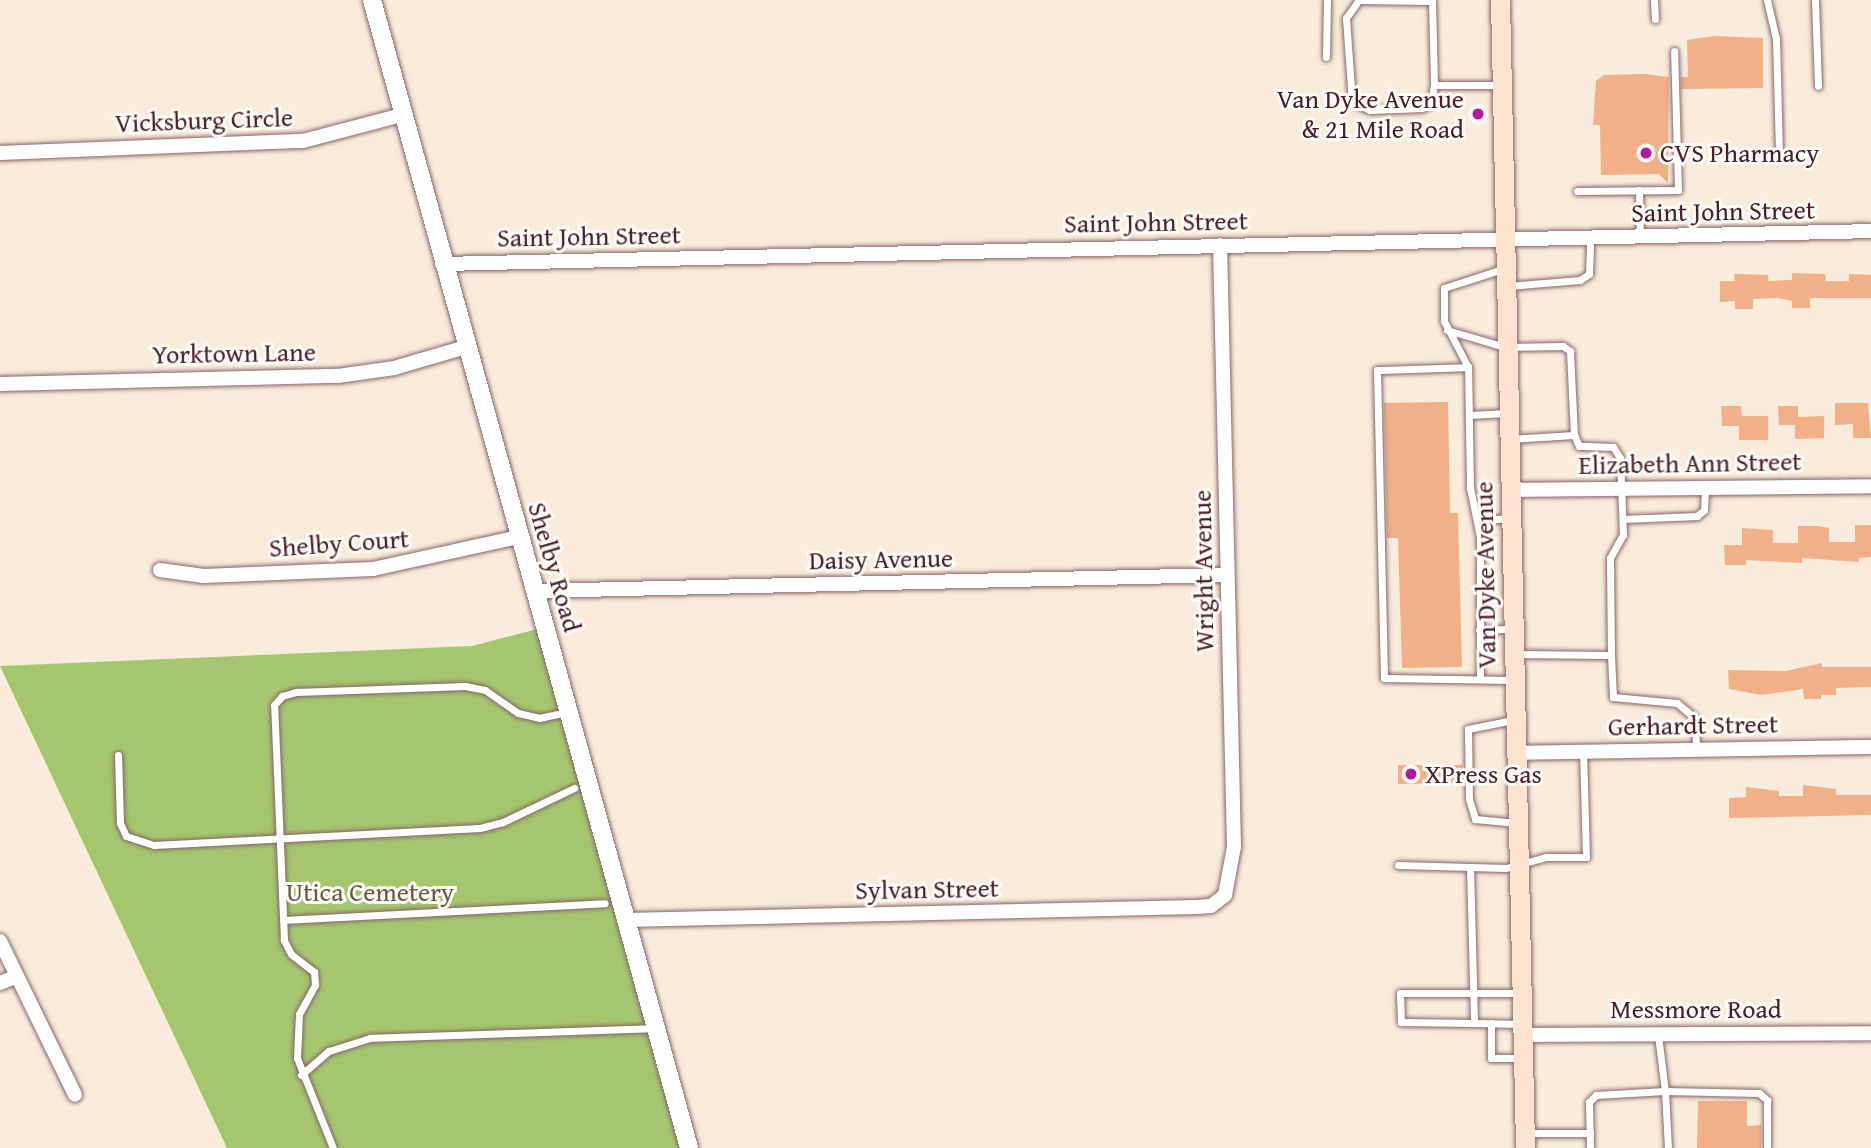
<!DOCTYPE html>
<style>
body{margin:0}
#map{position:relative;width:1871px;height:1148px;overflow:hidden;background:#f9ecdc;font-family:"Gentium Book Plus",serif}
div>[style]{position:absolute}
.green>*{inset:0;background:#a5c66f}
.building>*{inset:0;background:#f1b088}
.roads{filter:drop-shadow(0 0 2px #876769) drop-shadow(0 0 2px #876769)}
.service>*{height:7px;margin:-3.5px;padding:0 3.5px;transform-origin:3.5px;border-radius:3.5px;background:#fff}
.minor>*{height:14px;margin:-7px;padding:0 7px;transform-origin:7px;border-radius:7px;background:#fff}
.tertiary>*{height:18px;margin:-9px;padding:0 9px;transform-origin:9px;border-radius:9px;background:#fff}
.secondary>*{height:19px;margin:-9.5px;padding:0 9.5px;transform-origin:9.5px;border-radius:9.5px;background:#fde4d1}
.dots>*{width:19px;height:19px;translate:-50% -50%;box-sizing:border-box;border:4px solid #fdfcf7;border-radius:50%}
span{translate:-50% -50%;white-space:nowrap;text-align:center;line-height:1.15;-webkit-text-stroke:6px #fdfcf7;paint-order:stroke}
.poi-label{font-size:26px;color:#4a1f2b}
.right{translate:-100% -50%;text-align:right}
.left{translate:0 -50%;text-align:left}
.street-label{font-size:26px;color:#4a1f2b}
.park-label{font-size:26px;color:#6a5943}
</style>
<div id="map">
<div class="green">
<i style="clip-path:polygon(545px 627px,689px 1148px,227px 1148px,0 666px,472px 646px)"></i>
</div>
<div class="building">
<i style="clip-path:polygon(1714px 36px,1763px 38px,1763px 88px,1681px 89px,1681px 77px,1688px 77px,1687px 40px)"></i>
<i style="clip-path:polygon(1645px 74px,1669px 77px,1668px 183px,1659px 174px,1601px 175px,1600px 125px,1593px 125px,1596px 81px,1604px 75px)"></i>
<i style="clip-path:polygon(1792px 273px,1825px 274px,1826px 281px,1849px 281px,1849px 274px,1871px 275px,1871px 298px,1810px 298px,1810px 308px,1792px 308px,1792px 301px,1777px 298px,1753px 299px,1753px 309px,1735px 309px,1735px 301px,1720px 302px,1720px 281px,1735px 281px,1734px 274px,1768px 275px,1768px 281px,1792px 280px)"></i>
<i style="clip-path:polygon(1448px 402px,1450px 513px,1458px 513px,1462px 667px,1402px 668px,1398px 538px,1387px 538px,1384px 403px)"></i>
<i style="clip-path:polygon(1835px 403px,1868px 403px,1871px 438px,1853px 438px,1853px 424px,1835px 425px)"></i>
<i style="clip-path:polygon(1721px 406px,1741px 406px,1742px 416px,1768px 416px,1768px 440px,1739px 440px,1739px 426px,1722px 426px)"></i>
<i style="clip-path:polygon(1778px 406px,1798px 406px,1798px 417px,1824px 416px,1824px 438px,1795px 439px,1795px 425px,1779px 425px)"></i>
<i style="clip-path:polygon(1855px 525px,1871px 525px,1871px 557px,1859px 558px,1859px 562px,1802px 558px,1802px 563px,1746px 560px,1746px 565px,1725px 565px,1724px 545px,1742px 545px,1742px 528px,1773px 530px,1773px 543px,1798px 543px,1798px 526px,1818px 526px,1829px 528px,1829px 542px,1855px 542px)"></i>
<i style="clip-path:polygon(1822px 663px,1822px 667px,1871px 667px,1871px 687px,1836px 688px,1836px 695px,1821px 695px,1821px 699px,1804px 699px,1803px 689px,1762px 695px,1729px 689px,1728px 670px,1786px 671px)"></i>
<i style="clip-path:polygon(1398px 765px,1462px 765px,1463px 783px,1398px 784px)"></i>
<i style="clip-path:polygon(1803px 785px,1836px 789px,1836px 795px,1871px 795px,1871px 815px,1729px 818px,1729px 798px,1746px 797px,1746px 787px,1779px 791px,1779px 796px,1803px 796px)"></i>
<i style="clip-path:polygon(1698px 1101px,1747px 1101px,1747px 1126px,1761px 1125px,1761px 1148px,1697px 1148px)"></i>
</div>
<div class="roads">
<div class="service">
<i style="left:1358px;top:0;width:74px;rotate:0.8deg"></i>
<i style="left:1432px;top:1px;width:84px;rotate:88.6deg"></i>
<i style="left:1434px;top:85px;width:65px"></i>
<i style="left:1654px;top:0;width:19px;rotate:87deg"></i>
<i style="left:1767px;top:0;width:39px;rotate:77deg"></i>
<i style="left:1776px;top:38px;width:112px;rotate:88.5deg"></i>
<i style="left:1815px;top:0;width:86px;rotate:88deg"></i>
<i style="left:1358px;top:1px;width:21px;rotate:125deg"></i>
<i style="left:1346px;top:18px;width:84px;rotate:85.9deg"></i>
<i style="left:1352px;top:102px;width:20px;rotate:24deg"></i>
<i style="left:1370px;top:110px;width:52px;rotate:-2.2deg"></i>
<i style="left:1422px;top:108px;width:10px;rotate:-29deg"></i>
<i style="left:1431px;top:103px;width:18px;rotate:-81deg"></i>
<i style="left:1326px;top:57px;width:57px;rotate:-89deg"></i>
<i style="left:1639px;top:190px;width:47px;rotate:88.8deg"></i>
<i style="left:1577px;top:191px;width:101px;rotate:-0.6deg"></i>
<i style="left:1678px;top:190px;width:139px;rotate:-91.6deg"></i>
<i style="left:1508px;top:286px;width:72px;rotate:-4.8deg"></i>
<i style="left:1580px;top:280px;width:11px;rotate:-34deg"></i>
<i style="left:1589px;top:274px;width:36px;rotate:-88deg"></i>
<i style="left:1447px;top:330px;width:60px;rotate:16.3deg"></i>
<i style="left:1505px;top:347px;width:58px;rotate:-1deg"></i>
<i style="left:1563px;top:346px;width:9px;rotate:36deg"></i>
<i style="left:1570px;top:351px;width:84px;rotate:87.3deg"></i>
<i style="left:1574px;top:435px;width:65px;rotate:176.5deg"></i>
<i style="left:1468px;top:367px;width:52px;rotate:-117.6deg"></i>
<i style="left:1444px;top:321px;width:33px;rotate:-90deg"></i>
<i style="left:1444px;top:288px;width:62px;rotate:-17.9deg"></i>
<i style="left:1469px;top:415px;width:38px;rotate:-3deg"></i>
<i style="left:1623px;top:519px;width:74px;rotate:-2.3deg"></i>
<i style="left:1697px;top:516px;width:9px;rotate:-41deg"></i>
<i style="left:1704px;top:510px;width:22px;rotate:-87deg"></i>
<i style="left:1477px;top:520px;width:33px;rotate:-3deg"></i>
<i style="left:1479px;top:630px;width:34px;rotate:-2deg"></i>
<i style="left:1514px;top:654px;width:97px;rotate:0.6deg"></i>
<i style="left:1611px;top:655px;width:97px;rotate:-90.6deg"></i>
<i style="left:1610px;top:558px;width:26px;rotate:-61deg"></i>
<i style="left:1623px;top:535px;width:77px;rotate:-92.2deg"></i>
<i style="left:1620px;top:458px;width:13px;rotate:-122deg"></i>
<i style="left:1613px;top:447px;width:34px;rotate:-178deg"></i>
<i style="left:1579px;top:446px;width:12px;rotate:-114deg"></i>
<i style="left:1611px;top:655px;width:42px;rotate:87.3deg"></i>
<i style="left:1613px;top:697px;width:64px;rotate:5.4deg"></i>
<i style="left:1677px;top:703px;width:23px;rotate:40deg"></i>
<i style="left:1695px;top:718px;width:32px;rotate:88deg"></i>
<i style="left:1480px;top:679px;width:142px;rotate:-90deg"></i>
<i style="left:1480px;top:537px;width:50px;rotate:-101.5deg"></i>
<i style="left:1470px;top:488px;width:121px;rotate:-90.9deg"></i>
<i style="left:1468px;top:367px;width:91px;rotate:178.1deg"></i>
<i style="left:1377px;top:370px;width:308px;rotate:88.7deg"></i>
<i style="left:1384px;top:678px;width:129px;rotate:0.9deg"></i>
<i style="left:1513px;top:720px;width:46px;rotate:168.7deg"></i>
<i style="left:1468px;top:729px;width:70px;rotate:89.2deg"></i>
<i style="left:1469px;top:799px;width:21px;rotate:73deg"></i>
<i style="left:1475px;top:819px;width:42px;rotate:5.4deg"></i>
<i style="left:118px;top:755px;width:68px;rotate:88.3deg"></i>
<i style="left:120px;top:823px;width:14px;rotate:65deg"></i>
<i style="left:126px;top:836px;width:29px;rotate:18deg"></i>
<i style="left:154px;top:845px;width:326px;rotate:-3deg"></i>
<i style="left:480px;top:828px;width:24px;rotate:-15deg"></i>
<i style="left:503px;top:822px;width:79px;rotate:-25.6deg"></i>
<i style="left:1398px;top:865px;width:108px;rotate:1.6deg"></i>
<i style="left:1506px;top:868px;width:41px;rotate:-15.4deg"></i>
<i style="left:1546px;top:857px;width:40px"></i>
<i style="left:1586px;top:857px;width:105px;rotate:-91.6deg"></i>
<i style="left:1470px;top:867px;width:156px;rotate:88.5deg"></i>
<i style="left:1474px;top:1023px;width:47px;rotate:1.2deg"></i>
<i style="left:283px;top:920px;width:322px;rotate:-3deg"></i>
<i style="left:1474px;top:1023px;width:73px;rotate:-179.2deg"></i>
<i style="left:1401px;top:1022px;width:29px;rotate:-92deg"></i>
<i style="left:1400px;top:993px;width:120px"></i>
<i style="left:1491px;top:1023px;width:35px;rotate:90deg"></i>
<i style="left:1491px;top:1058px;width:30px"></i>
<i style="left:1658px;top:1035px;width:56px;rotate:82.9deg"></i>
<i style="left:1665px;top:1091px;width:94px;rotate:1.2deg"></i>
<i style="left:1759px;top:1093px;width:11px;rotate:41deg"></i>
<i style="left:1767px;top:1100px;width:48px;rotate:90deg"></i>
<i style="left:301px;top:1075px;width:37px;rotate:-41deg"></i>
<i style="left:329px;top:1051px;width:43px;rotate:-17.6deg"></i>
<i style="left:370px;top:1038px;width:285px;rotate:-2deg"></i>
<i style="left:1525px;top:1133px;width:65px"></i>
<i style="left:333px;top:1148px;width:97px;rotate:-111.8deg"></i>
<i style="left:297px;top:1058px;width:44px;rotate:-87.4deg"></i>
<i style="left:299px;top:1014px;width:33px;rotate:-61deg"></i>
<i style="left:315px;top:985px;width:13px;rotate:-94deg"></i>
<i style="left:314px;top:972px;width:29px;rotate:-142deg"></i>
<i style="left:291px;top:954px;width:16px;rotate:-117deg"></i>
<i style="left:284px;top:940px;width:235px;rotate:-92.4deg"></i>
<i style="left:274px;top:705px;width:12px;rotate:-48deg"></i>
<i style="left:282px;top:696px;width:15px;rotate:-16deg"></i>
<i style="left:296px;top:692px;width:169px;rotate:-2deg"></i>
<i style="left:465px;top:686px;width:20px;rotate:11deg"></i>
<i style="left:485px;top:690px;width:40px;rotate:34.9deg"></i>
<i style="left:518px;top:713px;width:22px;rotate:13deg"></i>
<i style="left:539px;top:718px;width:30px;rotate:-12deg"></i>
<i style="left:1590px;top:1148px;width:46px;rotate:-91.2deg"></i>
<i style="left:1589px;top:1102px;width:10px;rotate:-45deg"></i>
<i style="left:1596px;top:1095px;width:69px;rotate:-3.3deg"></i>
<i style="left:1665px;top:1091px;width:57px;rotate:87deg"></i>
</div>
<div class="minor">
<i style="left:0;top:153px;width:303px;rotate:-2.3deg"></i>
<i style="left:303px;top:141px;width:106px;rotate:-14.7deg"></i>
<i style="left:442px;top:264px;width:1429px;rotate:-1.32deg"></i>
<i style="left:0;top:384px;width:338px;rotate:-1.4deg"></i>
<i style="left:338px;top:376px;width:57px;rotate:-8.1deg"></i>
<i style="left:394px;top:368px;width:75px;rotate:-16.3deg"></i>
<i style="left:1510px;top:490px;width:361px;rotate:-0.6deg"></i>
<i style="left:160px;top:570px;width:44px;rotate:7.8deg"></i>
<i style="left:204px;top:576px;width:169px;rotate:-2.4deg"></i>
<i style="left:373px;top:569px;width:149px;rotate:-12.4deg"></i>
<i style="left:536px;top:591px;width:691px;rotate:-1.33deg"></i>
<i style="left:1516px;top:753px;width:355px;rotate:-1deg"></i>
<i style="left:626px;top:920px;width:570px;rotate:-1.31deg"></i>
<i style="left:1196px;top:907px;width:15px;rotate:-4deg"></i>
<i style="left:1211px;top:906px;width:18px;rotate:-38deg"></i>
<i style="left:1225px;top:895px;width:49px;rotate:-79.4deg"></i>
<i style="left:1234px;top:847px;width:602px;rotate:-91.33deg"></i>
<i style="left:0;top:941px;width:171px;rotate:64deg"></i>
<i style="left:0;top:983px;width:18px;rotate:-22deg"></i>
<i style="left:1522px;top:1035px;width:349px;rotate:-0.3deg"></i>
</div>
<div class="tertiary">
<i style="left:372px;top:0;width:1191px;rotate:74.56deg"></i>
</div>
<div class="secondary">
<i style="left:1500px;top:0;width:1148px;rotate:88.75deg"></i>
</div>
</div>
<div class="dots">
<i style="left:1478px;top:114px;background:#b5179e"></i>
<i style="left:1646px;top:153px;background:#b5179e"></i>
<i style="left:1411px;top:774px;background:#b5179e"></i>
</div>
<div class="poi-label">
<span class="right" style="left:1464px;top:114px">Van Dyke Avenue<br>&amp; 21 Mile Road</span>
<span class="left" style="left:1660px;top:153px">CVS Pharmacy</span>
<span class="left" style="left:1425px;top:774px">XPress Gas</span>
</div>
<div class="street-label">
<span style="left:204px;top:120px;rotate:-2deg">Vicksburg Circle</span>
<span style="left:1723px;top:211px;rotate:-1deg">Saint John Street</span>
<span style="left:1156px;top:222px;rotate:-1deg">Saint John Street</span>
<span style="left:589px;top:236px;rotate:-1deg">Saint John Street</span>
<span style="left:234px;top:353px;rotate:-1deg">Yorktown Lane</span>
<span style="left:1690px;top:463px;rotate:-1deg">Elizabeth Ann Street</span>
<span style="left:339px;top:543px;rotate:-4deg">Shelby Court</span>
<span style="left:881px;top:559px;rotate:-1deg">Daisy Avenue</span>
<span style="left:555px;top:567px;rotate:74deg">Shelby Road</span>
<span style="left:1203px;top:571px;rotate:-91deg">Wright Avenue</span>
<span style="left:1485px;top:575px;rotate:-91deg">Van Dyke Avenue</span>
<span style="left:1693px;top:725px;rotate:-1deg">Gerhardt Street</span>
<span style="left:927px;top:889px;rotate:-1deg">Sylvan Street</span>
<span style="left:1696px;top:1009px">Messmore Road</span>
</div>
<div class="park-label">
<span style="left:370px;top:892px">Utica Cemetery</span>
</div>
</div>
